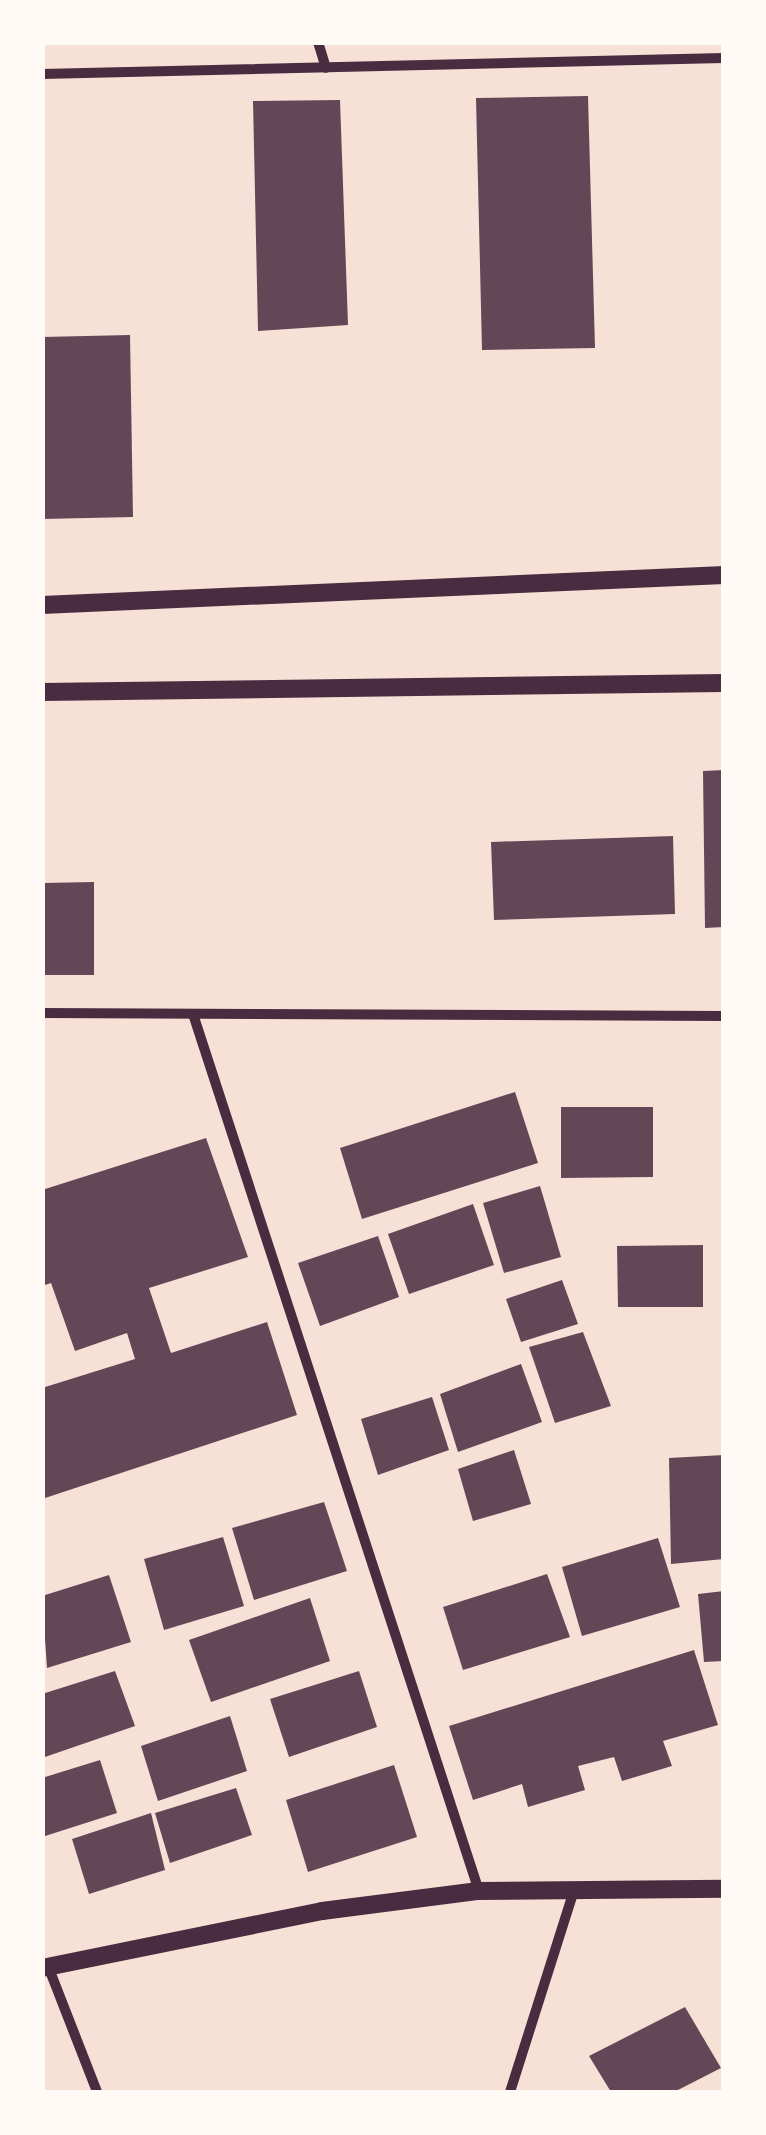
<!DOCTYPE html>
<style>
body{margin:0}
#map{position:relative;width:766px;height:2135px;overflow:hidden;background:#f7e1d7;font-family:"Roboto Condensed",sans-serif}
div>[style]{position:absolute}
.building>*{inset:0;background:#644757}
.minor>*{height:10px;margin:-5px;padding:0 5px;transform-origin:5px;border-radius:5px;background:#4a2c40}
.tertiary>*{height:18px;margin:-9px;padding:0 9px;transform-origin:9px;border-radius:9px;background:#4a2c40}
span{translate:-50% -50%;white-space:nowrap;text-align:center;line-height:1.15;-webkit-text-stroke:9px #fffaf5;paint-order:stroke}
.frame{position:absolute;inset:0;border:45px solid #fffaf5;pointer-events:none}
</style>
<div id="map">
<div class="building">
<i style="clip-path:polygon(588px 96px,595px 348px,482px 350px,476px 98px)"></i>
<i style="clip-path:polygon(340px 100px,348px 325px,258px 331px,253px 101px)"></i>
<i style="clip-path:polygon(130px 335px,133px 517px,42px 519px,42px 337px)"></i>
<i style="clip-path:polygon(724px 770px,724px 927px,705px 928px,703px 771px)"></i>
<i style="clip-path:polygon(673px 836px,675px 914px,494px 920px,491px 842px)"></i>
<i style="clip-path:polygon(94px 882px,94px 975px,42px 975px,42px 883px)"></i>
<i style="clip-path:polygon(515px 1092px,538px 1163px,362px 1219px,340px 1148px)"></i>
<i style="clip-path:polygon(561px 1107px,653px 1107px,653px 1177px,561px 1178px)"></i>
<i style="clip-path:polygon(206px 1138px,248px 1257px,149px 1288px,171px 1353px,267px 1322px,297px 1415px,42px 1499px,42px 1388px,135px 1359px,127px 1333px,75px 1351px,51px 1283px,42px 1286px,42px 1190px)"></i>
<i style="clip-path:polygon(540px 1186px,561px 1257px,504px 1273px,483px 1203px)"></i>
<i style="clip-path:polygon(473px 1204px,494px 1265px,409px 1294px,388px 1234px)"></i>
<i style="clip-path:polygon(378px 1236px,399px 1297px,320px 1326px,298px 1263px)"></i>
<i style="clip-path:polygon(703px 1245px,703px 1307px,618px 1307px,617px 1246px)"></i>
<i style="clip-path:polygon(562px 1280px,578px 1324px,521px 1342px,506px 1299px)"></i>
<i style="clip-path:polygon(583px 1332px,611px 1406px,555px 1423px,529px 1347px)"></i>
<i style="clip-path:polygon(521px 1364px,542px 1422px,458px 1452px,440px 1394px)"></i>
<i style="clip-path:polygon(432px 1397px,449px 1450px,378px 1475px,361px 1419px)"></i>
<i style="clip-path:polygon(514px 1450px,531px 1504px,473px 1521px,458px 1469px)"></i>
<i style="clip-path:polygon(724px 1455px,724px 1559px,671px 1564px,669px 1458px)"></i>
<i style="clip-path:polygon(324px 1502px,347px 1571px,254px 1600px,232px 1528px)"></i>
<i style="clip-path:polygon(223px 1537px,244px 1606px,164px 1630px,144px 1559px)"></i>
<i style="clip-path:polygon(658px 1538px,680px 1607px,582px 1636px,562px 1567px)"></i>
<i style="clip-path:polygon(547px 1574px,570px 1637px,463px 1670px,443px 1607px)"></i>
<i style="clip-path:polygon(109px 1575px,131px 1642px,47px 1668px,42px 1596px)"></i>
<i style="clip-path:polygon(724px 1591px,724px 1661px,704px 1662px,698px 1594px)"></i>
<i style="clip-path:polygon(310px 1598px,330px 1661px,211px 1702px,189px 1640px)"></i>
<i style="clip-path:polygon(694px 1650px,718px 1725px,663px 1741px,672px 1766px,622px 1781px,614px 1757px,578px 1766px,585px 1790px,528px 1807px,522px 1784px,473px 1800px,449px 1726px)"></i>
<i style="clip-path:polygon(115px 1671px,135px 1726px,42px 1758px,42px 1694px)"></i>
<i style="clip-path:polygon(359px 1671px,377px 1727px,289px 1757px,270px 1699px)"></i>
<i style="clip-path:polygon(230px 1716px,247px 1771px,158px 1801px,141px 1746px)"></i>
<i style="clip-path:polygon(100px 1760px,117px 1813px,42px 1837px,42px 1778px)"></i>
<i style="clip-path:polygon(394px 1765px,417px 1837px,308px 1872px,286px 1800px)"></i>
<i style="clip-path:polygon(236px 1788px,252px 1835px,170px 1863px,155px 1813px)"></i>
<i style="clip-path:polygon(151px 1813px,165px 1870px,89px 1894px,72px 1839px)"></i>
<i style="clip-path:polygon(685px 2007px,721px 2068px,674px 2092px,611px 2092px,589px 2056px)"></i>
</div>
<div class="minor">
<i style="left:318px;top:42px;width:27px;rotate:73deg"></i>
<i style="left:42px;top:74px;width:682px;rotate:-1.34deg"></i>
<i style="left:42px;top:1013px;width:682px;rotate:0.25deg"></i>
<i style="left:193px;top:1014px;width:922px;rotate:71.94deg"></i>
<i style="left:48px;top:1966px;width:135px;rotate:68.7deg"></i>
<i style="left:510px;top:2092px;width:212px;rotate:-72.4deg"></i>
</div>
<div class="tertiary">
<i style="left:42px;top:605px;width:683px;rotate:-2.52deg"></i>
<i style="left:42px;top:692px;width:682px;rotate:-0.76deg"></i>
<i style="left:42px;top:1968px;width:286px;rotate:-11.5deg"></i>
<i style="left:322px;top:1911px;width:158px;rotate:-7.3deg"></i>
<i style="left:479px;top:1891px;width:245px;rotate:-0.5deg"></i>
</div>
<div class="frame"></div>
</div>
